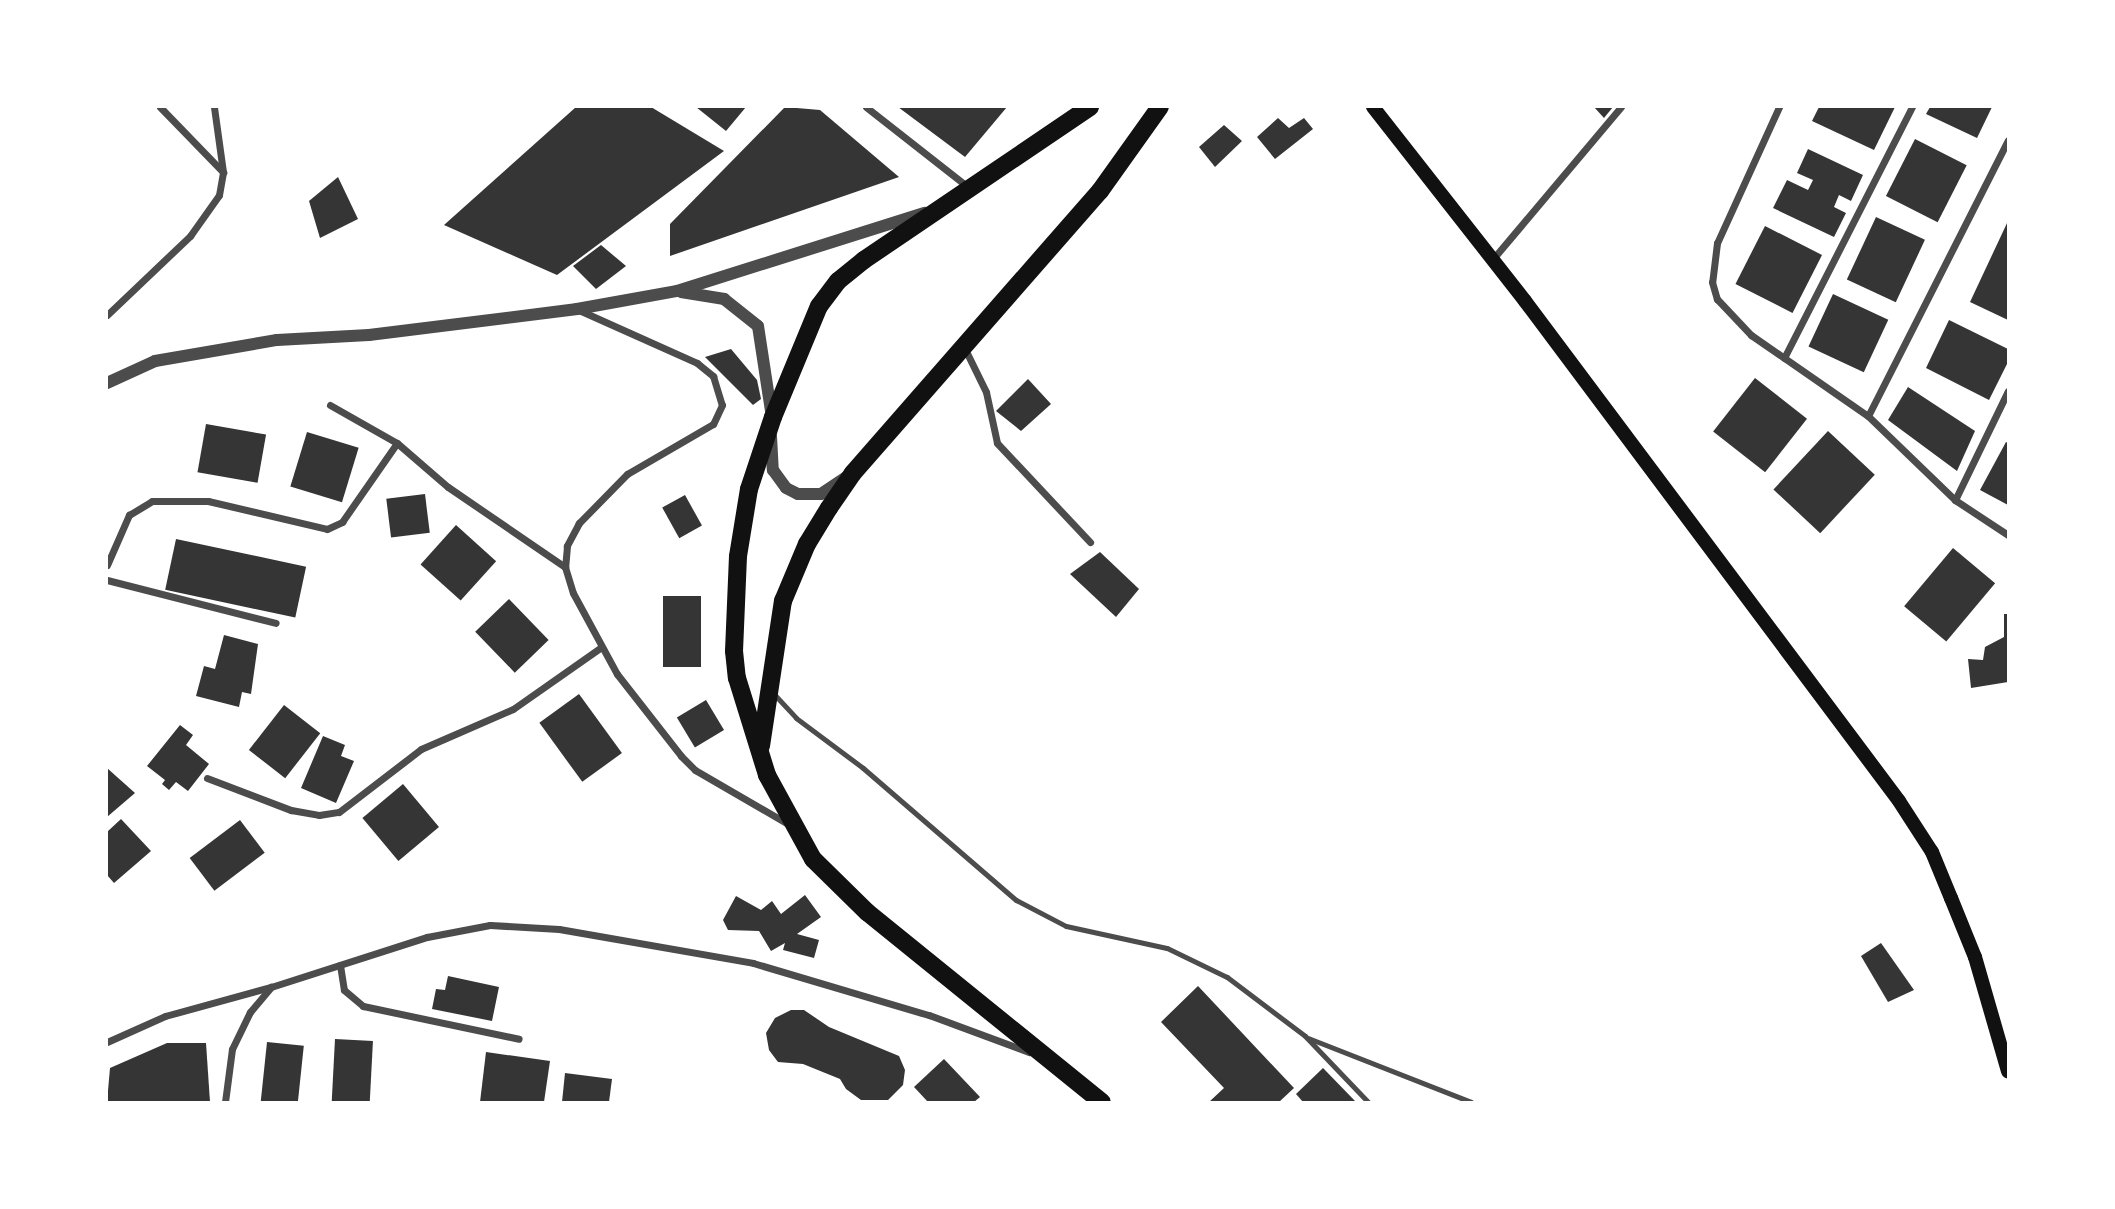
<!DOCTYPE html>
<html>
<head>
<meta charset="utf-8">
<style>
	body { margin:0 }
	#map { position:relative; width:2115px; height:1209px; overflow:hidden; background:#fff; font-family:Overpass,sans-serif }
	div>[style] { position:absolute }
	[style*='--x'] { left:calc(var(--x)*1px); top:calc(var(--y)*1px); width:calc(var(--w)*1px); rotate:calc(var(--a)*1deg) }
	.building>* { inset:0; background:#353535; transform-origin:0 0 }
	.service>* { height:5px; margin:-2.5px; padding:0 2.5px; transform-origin:2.5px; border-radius:2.5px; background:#4c4c4c }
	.minor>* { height:7px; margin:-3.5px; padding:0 3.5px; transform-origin:3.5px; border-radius:3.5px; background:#4c4c4c }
	.tertiary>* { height:12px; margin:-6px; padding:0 6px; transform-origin:6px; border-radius:6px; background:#4c4c4c }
	.secondary>* { height:14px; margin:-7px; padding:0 7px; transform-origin:7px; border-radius:7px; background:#111 }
	.trunk>* { height:18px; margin:-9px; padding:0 9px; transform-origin:9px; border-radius:9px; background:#111 }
	span { translate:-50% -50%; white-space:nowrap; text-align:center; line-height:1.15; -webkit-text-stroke:5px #fff; paint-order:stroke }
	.frame { position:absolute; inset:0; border:108px solid #fff; pointer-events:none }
</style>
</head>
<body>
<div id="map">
	<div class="building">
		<i style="clip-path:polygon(576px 107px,651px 107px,724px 151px,557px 275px,444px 225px)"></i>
		<i style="clip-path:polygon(696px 107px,746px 107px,726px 131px)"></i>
		<i style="clip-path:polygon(785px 107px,820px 110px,899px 177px,670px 256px,670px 224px)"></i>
		<i style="clip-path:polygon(898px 107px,1007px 107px,965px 157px)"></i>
		<i style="clip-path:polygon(1594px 107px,1613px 107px,1604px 118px)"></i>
		<i style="clip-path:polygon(1819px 107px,1895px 107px,1874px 150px,1812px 121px)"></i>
		<i style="clip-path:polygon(1930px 107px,1992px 107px,1977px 138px,1926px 114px)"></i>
		<i style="clip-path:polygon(1278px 118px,1289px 128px,1304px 118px,1313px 129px,1275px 159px,1257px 137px)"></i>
		<i style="clip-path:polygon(1224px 125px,1242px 141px,1215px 167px,1199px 147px)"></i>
		<i style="left:1915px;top:139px;width:58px;height:64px;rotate:27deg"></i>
		<i style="clip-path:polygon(1808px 149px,1863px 175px,1851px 201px,1839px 195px,1834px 207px,1846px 213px,1834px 237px,1773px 208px,1787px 180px,1808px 190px,1813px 180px,1797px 173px)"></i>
		<i style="clip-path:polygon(338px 177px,358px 219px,320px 238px,309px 201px)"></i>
		<i style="left:1876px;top:217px;width:54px;height:69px;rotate:25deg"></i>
		<i style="clip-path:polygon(2008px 221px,2008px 320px,1970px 302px)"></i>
		<i style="left:1765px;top:226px;width:64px;height:65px;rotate:27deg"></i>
		<i style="clip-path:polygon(601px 245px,626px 266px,596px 289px,573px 266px)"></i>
		<i style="left:1833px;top:294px;width:61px;height:58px;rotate:25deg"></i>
		<i style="clip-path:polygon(1949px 320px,2008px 349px,2008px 362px,1989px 400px,1926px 368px)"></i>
		<i style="clip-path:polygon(731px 349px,757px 380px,761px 399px,753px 405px,705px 357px)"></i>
		<i style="left:1755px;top:378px;width:66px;height:68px;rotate:38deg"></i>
		<i style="clip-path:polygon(1028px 379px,1051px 404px,1021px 431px,996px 411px)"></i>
		<i style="clip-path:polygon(1908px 387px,1975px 431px,1957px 471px,1888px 420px)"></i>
		<i style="left:206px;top:424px;width:61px;height:49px;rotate:10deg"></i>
		<i style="left:1828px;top:431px;width:64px;height:80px;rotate:43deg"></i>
		<i style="left:307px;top:432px;width:54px;height:57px;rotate:17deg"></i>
		<i style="clip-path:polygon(2006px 442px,2008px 443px,2008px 505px,1980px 490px)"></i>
		<i style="left:425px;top:494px;width:39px;height:39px;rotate:83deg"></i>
		<i style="left:685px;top:495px;width:35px;height:26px;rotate:61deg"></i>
		<i style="left:456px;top:525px;width:54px;height:53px;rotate:42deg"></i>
		<i style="left:176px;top:539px;width:133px;height:52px;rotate:12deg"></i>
		<i style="left:1953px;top:548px;width:55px;height:76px;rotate:40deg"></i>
		<i style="clip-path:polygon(1100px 552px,1139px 589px,1116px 617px,1070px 574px)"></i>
		<i style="left:663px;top:596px;width:38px;height:71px"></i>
		<i style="left:509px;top:599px;width:57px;height:47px;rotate:46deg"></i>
		<i style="clip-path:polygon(2004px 614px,2008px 614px,2008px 682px,1971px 688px,1968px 659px,1983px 660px,1985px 647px,2004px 637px)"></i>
		<i style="clip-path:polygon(224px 635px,258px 644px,251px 694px,242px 692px,239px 707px,196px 696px,204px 666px,215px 669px)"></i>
		<i style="left:579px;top:694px;width:73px;height:49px;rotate:54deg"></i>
		<i style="left:706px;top:700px;width:35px;height:34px;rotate:59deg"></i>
		<i style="left:284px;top:705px;width:46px;height:57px;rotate:38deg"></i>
		<i style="clip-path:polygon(180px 725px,193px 735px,186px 745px,209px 764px,188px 791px,176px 782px,169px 790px,162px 784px,165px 780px,147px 766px)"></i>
		<i style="clip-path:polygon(323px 736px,345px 745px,341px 756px,354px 761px,336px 803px,301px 788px)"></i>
		<i style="clip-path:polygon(107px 768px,135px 793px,107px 817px)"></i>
		<i style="left:403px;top:784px;width:56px;height:53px;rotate:50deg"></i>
		<i style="clip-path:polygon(121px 819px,151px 851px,114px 883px,107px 875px,107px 832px)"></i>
		<i style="left:240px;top:820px;width:41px;height:63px;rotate:53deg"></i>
		<i style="clip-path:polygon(805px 895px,821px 917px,797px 934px,819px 940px,814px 958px,783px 950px,785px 943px,771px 951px,759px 931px,728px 930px,723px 920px,736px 896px,761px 910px,772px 901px,781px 914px)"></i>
		<i style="clip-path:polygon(1881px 943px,1914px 990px,1888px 1002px,1861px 956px)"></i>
		<i style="clip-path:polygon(448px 976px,499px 987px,492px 1021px,432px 1009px,436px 989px,445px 990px)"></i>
		<i style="clip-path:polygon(1198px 986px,1294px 1088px,1279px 1102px,1209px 1102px,1224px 1088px,1161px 1022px)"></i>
		<i style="clip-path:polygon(791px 1010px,804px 1010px,829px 1027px,899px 1056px,905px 1070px,903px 1085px,888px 1100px,861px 1100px,846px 1089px,840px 1079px,803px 1064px,778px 1062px,769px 1050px,766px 1033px,775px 1018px)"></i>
		<i style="left:335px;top:1039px;width:38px;height:62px;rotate:3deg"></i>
		<i style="left:267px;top:1042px;width:37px;height:61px;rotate:6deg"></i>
		<i style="clip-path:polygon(167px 1043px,206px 1043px,210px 1102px,107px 1102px,110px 1068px)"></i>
		<i style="clip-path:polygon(486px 1052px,550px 1061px,544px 1102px,480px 1102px)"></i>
		<i style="clip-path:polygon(944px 1059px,980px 1097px,974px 1102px,928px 1102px,914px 1087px)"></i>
		<i style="clip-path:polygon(1323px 1068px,1356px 1102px,1303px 1102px,1296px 1094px)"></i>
		<i style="clip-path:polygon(565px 1073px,612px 1079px,609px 1102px,562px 1102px)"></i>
	</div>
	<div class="service">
		<i style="--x:773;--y:693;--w:34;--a:47"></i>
		<i style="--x:796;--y:718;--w:84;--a:36.7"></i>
		<i style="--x:863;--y:768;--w:202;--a:40.8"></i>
		<i style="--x:1016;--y:900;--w:56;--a:27.5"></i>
		<i style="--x:1066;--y:926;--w:103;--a:12.3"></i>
		<i style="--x:1167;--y:948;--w:67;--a:25.8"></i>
		<i style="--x:1227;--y:977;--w:98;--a:37.1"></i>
		<i style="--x:1305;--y:1036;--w:91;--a:46.3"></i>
		<i style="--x:1308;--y:1038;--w:175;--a:21.4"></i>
	</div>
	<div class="minor">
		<i style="--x:160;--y:107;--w:91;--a:45.9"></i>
		<i style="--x:866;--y:107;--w:130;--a:38.1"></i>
		<i style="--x:1779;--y:107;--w:149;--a:114.5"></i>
		<i style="--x:1717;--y:243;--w:39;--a:97"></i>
		<i style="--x:1712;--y:282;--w:18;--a:74"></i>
		<i style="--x:1717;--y:299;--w:50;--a:46.6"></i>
		<i style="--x:1751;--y:335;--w:142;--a:34.7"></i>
		<i style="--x:1868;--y:416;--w:121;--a:44"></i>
		<i style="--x:1955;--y:500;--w:64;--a:33.4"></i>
		<i style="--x:1492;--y:260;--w:200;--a:-49.9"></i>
		<i style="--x:581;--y:311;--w:127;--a:24.1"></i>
		<i style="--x:697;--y:363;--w:21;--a:39"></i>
		<i style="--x:713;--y:376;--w:30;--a:73"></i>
		<i style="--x:722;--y:405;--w:21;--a:115"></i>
		<i style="--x:713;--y:424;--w:99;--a:149.8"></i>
		<i style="--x:627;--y:474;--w:69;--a:134.4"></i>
		<i style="--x:579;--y:523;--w:26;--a:118"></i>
		<i style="--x:567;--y:546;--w:21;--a:95"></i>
		<i style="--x:565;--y:567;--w:27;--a:73"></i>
		<i style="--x:573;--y:593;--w:92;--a:61.5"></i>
		<i style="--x:617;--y:674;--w:104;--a:52"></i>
		<i style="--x:681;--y:756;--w:20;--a:45"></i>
		<i style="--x:695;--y:770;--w:110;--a:30.1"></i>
		<i style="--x:107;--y:315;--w:115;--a:-43.6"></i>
		<i style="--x:190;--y:236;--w:50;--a:-54.7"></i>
		<i style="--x:219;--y:195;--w:23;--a:-80"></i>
		<i style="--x:223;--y:172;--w:66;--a:-97.9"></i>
		<i style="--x:964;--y:347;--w:50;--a:63.9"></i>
		<i style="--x:986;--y:392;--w:52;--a:77.8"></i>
		<i style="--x:997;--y:443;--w:136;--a:46.8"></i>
		<i style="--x:1784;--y:358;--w:282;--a:-63"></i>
		<i style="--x:330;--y:405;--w:77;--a:29.6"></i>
		<i style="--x:397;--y:443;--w:67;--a:40.8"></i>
		<i style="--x:448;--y:487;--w:142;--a:34.4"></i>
		<i style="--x:1868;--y:416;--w:309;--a:-63.1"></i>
		<i style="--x:1955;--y:500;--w:121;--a:-64.1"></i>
		<i style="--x:107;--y:565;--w:55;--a:-66.3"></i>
		<i style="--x:129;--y:515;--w:27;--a:-31"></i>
		<i style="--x:152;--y:501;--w:56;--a:0"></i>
		<i style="--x:208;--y:501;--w:122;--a:13.2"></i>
		<i style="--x:327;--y:529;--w:17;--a:-25"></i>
		<i style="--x:342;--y:522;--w:96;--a:-55.2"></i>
		<i style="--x:107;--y:580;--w:174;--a:14.3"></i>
		<i style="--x:207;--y:778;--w:90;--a:20.9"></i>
		<i style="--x:291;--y:810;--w:28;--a:10"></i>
		<i style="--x:319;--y:815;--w:20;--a:-9"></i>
		<i style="--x:339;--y:812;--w:103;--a:-37.5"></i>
		<i style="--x:421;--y:749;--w:100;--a:-23.5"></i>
		<i style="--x:513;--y:709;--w:106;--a:-35"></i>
		<i style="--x:340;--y:965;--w:25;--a:81"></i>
		<i style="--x:344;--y:990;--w:25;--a:40"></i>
		<i style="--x:363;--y:1006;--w:159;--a:11.9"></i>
		<i style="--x:107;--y:1042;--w:64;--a:-24.1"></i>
		<i style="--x:165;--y:1016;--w:109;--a:-15.4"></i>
		<i style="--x:225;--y:1102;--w:53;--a:-82.5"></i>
		<i style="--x:232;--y:1049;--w:41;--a:-64.1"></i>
		<i style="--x:250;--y:1012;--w:33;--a:-50"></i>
		<i style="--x:271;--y:987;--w:164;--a:-17.8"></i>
		<i style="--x:427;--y:937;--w:64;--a:-10.8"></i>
		<i style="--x:490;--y:925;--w:69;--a:3.3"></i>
		<i style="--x:559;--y:929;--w:197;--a:9.9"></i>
		<i style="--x:753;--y:963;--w:184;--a:16.5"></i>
		<i style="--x:929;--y:1015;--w:107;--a:20.3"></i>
	</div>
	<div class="tertiary">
		<i style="--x:681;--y:292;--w:44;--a:9.2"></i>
		<i style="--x:724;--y:299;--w:43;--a:38.5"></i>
		<i style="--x:758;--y:326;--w:93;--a:81.3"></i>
		<i style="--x:107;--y:383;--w:53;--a:-24.6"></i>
		<i style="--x:155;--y:361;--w:124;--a:-9.8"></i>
		<i style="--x:277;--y:340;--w:92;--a:-3.1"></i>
		<i style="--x:369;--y:335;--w:210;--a:-7.1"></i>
		<i style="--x:577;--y:309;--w:102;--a:-10.2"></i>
		<i style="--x:677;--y:291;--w:260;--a:-17.5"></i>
		<i style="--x:771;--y:436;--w:34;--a:87"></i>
		<i style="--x:773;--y:470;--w:22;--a:54"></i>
		<i style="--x:786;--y:488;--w:13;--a:27"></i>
		<i style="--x:798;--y:494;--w:23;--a:0"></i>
		<i style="--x:821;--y:494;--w:32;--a:-34"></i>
	</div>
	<div class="secondary">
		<i style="--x:1373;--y:107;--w:246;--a:51.9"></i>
		<i style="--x:1525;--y:301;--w:624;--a:53.2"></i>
		<i style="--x:1899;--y:801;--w:61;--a:57.1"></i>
		<i style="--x:1932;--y:852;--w:50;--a:67.6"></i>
		<i style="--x:1951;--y:898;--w:64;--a:67.9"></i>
		<i style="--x:1975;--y:957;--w:119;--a:73.9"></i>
	</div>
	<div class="trunk">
		<i style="--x:1090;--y:107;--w:273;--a:145.9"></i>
		<i style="--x:864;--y:260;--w:33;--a:141"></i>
		<i style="--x:838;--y:281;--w:31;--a:127"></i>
		<i style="--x:819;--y:306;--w:120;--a:112.5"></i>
		<i style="--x:773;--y:417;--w:76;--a:108.4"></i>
		<i style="--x:749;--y:489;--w:68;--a:99.3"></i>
		<i style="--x:738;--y:556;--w:95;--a:92.4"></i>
		<i style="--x:734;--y:651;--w:27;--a:84"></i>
		<i style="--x:737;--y:678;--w:102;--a:72.8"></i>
		<i style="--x:767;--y:775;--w:96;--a:61.3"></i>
		<i style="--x:813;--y:859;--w:76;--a:44.5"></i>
		<i style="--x:867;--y:912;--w:302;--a:39"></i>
		<i style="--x:761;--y:746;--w:147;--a:-81.4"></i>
		<i style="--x:783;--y:601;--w:62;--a:-67.2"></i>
		<i style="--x:807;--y:544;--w:42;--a:-58.6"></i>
		<i style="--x:829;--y:508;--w:42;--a:-55.6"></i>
		<i style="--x:853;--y:473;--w:375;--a:-48.8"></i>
		<i style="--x:1100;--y:191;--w:103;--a:-54.5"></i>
	</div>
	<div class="frame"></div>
</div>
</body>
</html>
